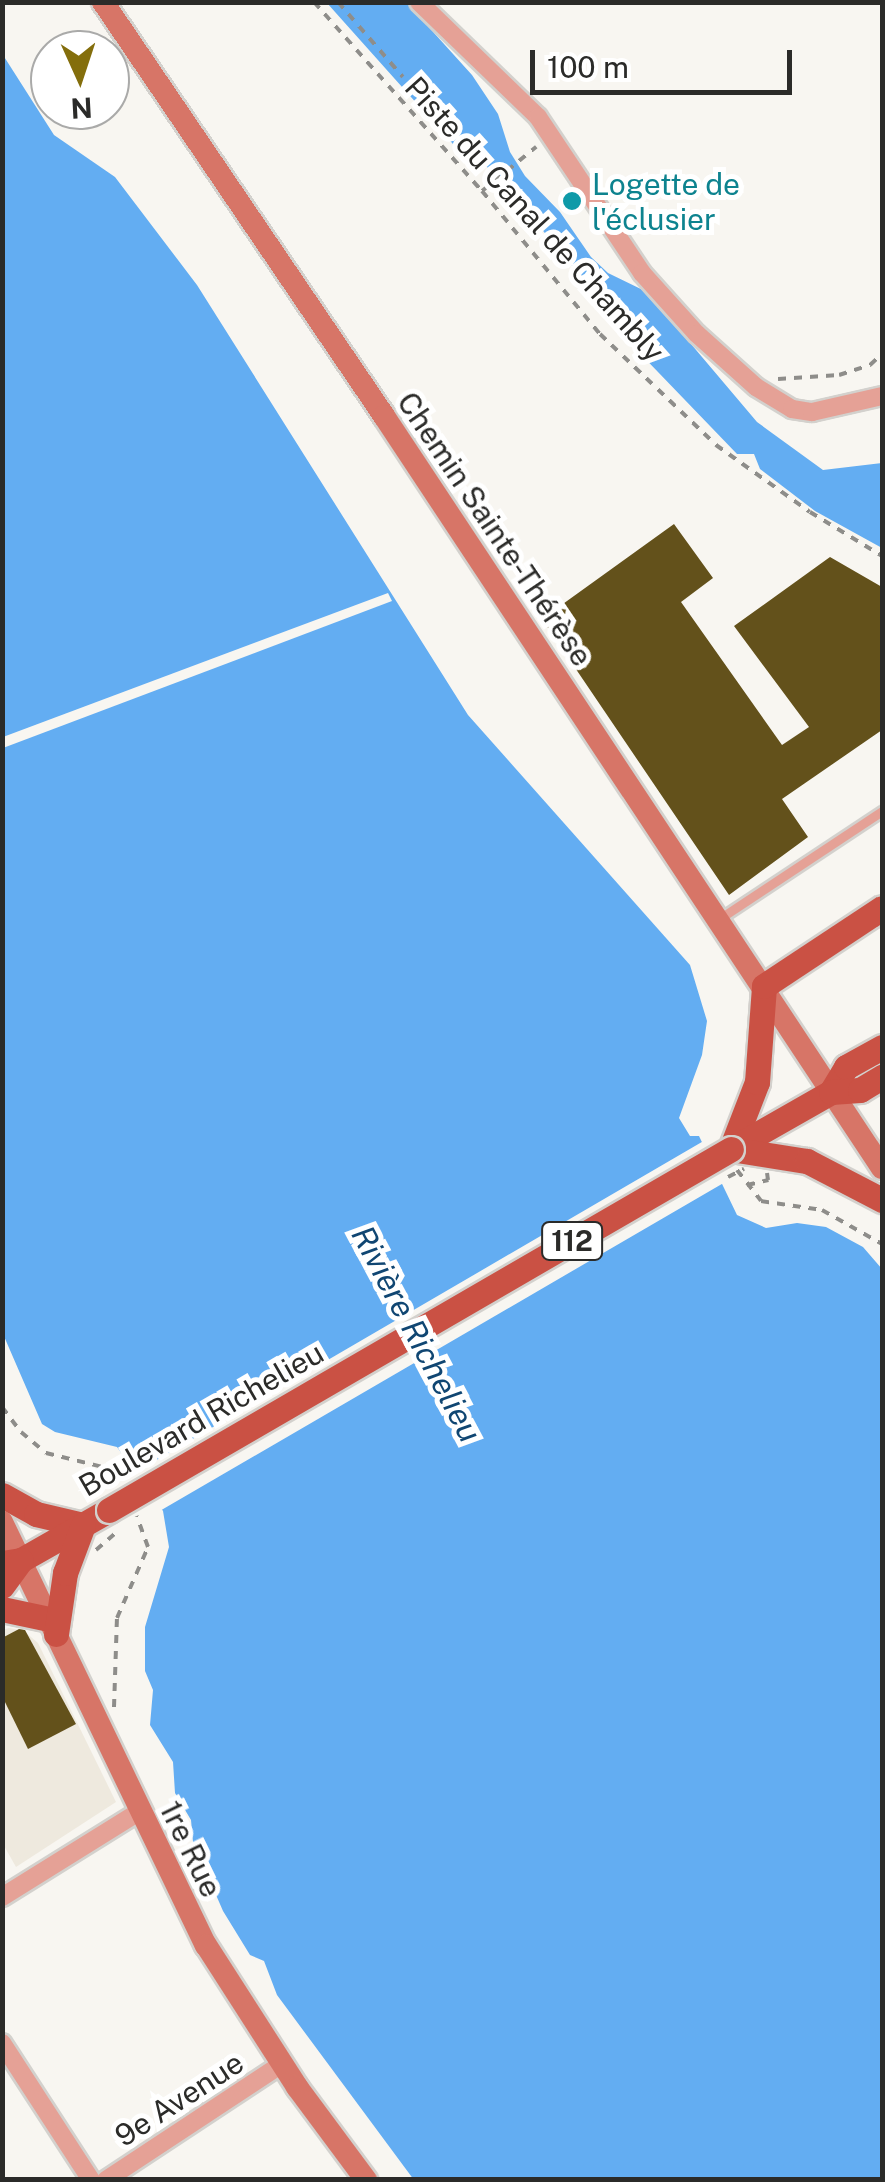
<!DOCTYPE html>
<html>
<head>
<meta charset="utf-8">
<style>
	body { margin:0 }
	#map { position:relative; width:885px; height:2182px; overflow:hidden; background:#f8f6f1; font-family:"Public Sans",sans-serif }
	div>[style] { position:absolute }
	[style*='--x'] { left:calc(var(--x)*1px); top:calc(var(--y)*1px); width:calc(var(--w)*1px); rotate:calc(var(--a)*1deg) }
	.built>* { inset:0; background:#eee9de }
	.water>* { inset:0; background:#63adf2 }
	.pier>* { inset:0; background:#f8f6f1 }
	.building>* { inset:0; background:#63511b }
	.path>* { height:4px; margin-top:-2px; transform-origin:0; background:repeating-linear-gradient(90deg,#8e8d8a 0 8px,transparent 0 16px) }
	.roads { filter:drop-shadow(2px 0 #d3d1cd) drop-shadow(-2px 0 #d3d1cd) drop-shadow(0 2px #d3d1cd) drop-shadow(0 -2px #d3d1cd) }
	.lane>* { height:9px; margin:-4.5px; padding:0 4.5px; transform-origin:4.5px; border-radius:4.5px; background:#e5a196 }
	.street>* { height:18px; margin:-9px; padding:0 9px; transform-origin:9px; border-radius:9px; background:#e5a196 }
	.secondary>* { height:22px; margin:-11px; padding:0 11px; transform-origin:11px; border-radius:11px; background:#d77567 }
	.primary>* { height:25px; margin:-12.5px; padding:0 12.5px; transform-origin:12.5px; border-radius:12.5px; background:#ca5144 }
	.path-bridge>* { height:4px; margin-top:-2px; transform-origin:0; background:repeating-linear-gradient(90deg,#8e8d8a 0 8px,transparent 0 16px) }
	.bridges { filter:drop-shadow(2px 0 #d3d1cd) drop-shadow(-2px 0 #d3d1cd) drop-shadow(0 2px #d3d1cd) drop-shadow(0 -2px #d3d1cd) }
	.primary-bridge>* { height:25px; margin:-12.5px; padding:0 12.5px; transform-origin:12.5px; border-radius:12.5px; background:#ca5144 }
	.dots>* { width:28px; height:28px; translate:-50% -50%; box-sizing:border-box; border:5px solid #fff; border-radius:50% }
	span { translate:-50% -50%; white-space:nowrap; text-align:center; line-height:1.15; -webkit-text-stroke:10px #fff; paint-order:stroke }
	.shield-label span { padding:2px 8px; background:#fff; border:2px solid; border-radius:8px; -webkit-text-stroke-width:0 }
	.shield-label { font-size:28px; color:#2b2b29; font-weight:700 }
	.culture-label { font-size:30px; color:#0d838f }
	.left { translate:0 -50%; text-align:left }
	.street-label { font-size:30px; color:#2b2b29 }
	.water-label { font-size:32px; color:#104672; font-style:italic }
	.frame { position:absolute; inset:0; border:5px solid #2b2b29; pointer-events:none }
	.north { position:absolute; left:30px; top:30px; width:100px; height:100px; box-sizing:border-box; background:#fff; border:2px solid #aaaaa9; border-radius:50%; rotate:177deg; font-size:28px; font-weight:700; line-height:40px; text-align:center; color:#2b2b29 }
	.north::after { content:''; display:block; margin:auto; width:35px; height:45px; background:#846e0c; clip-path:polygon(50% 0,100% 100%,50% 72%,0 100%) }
	.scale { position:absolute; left:530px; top:50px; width:262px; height:45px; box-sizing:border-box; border:5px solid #2b2b29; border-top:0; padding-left:12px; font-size:30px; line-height:35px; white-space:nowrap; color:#2b2b29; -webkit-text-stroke:8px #fff; paint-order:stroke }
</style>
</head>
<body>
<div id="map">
	<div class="built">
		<i style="clip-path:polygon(9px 1628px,24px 1631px,38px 1643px,116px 1802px,16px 1867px,3px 1844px,2px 1630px)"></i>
	</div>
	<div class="water">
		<i style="clip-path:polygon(327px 3px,407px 3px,472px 75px,498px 114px,510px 152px,525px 176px,560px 212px,591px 257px,608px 273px,647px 292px,757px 422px,823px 470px,882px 463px,882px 548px,815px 511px,760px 469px,754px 454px,737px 454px,605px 317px,593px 285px,576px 271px,494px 171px,461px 153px)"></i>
		<i style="clip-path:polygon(3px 55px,54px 135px,115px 177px,197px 285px,468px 715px,690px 965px,707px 1021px,702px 1055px,679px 1118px,690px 1136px,699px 1136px,737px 1215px,766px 1228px,797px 1223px,826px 1227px,863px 1247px,882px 1269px,882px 2179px,414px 2180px,277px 1995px,264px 1961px,250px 1955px,223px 1911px,193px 1842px,191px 1820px,175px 1793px,173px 1762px,150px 1725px,153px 1690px,145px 1671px,145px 1627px,169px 1547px,163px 1511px,117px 1447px,55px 1432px,42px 1424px,3px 1334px)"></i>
	</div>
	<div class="pier">
		<i style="clip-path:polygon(388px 593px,392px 601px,3px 748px,3px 737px)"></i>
		<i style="clip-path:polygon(707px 1139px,732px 1189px,727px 1181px,158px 1512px,134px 1473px)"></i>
	</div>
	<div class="building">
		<i style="clip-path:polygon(674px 524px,713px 578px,681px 602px,782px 745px,809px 727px,734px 626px,830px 557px,882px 587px,882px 730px,782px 799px,808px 837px,729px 895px,542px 619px)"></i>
		<i style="clip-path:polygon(19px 1629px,25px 1630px,76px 1724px,28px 1749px,2px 1696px,2px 1638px)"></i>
	</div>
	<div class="path">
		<i style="--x:314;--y:2;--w:253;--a:48.4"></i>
		<i style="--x:482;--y:191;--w:185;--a:50.5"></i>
		<i style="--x:600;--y:334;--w:161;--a:43.7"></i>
		<i style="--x:716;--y:445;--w:115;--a:35.5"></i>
		<i style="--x:810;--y:512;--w:84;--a:31.4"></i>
		<i style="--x:338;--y:2;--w:99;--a:49.1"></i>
		<i style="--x:482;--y:191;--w:70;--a:-39.2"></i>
		<i style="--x:778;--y:379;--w:61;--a:-3.8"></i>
		<i style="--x:839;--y:375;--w:33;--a:-18"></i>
		<i style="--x:870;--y:365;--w:16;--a:-43"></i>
		<i style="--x:737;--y:1170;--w:39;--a:52"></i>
		<i style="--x:761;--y:1201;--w:62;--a:8.4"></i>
		<i style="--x:822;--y:1210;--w:69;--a:29.5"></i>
		<i style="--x:747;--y:1185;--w:22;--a:-13"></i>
		<i style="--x:768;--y:1180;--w:7;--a:-98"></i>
		<i style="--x:2;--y:1407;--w:31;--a:53"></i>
		<i style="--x:21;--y:1432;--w:33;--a:40"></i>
		<i style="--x:46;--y:1453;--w:59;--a:13.8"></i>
		<i style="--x:103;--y:1467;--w:20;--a:49"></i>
		<i style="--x:96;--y:1550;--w:29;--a:-41"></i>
		<i style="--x:114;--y:1707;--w:89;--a:-88.1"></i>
		<i style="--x:117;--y:1618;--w:77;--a:-66.4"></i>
		<i style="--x:148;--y:1547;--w:33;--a:-110"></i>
	</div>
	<div class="roads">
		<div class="lane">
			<i style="--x:719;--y:919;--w:196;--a:-33.5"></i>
		</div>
		<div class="street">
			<i style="--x:419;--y:2;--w:165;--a:44"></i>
			<i style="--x:538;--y:117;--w:187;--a:56.3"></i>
			<i style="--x:642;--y:273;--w:82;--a:48"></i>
			<i style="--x:697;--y:334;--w:79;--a:41.9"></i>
			<i style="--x:756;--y:387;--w:42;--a:31.4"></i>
			<i style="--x:792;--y:409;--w:20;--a:9"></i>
			<i style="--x:812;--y:412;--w:72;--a:-12.9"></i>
			<i style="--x:2;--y:1897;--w:163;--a:-31.9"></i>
			<i style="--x:2;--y:2043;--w:163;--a:57"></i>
			<i style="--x:106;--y:2180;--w:211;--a:-33.4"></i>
		</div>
		<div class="secondary">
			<i style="--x:103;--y:2;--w:500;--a:55.83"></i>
			<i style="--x:384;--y:416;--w:902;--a:56.49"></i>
			<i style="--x:2;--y:1522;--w:470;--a:64.3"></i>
			<i style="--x:206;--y:1945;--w:169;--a:57.3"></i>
			<i style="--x:297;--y:2087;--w:116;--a:53.4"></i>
		</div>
		<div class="primary">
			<i style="--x:831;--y:1092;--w:29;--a:-59"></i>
			<i style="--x:846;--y:1067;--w:41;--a:-29.1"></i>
			<i style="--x:731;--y:1149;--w:72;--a:-68.8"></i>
			<i style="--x:757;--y:1082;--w:96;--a:-85.8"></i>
			<i style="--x:764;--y:986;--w:141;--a:-33.5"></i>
			<i style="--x:731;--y:1149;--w:115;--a:-29.7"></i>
			<i style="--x:831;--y:1092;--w:29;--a:-4"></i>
			<i style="--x:860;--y:1090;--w:26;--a:-31"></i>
			<i style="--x:731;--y:1149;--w:77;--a:9"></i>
			<i style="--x:807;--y:1161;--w:85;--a:27.5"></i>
			<i style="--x:2;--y:1495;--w:39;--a:29"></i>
			<i style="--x:36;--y:1514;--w:48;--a:13.2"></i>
			<i style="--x:2;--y:1563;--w:19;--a:-9"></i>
			<i style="--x:21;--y:1560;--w:101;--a:-29.6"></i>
			<i style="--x:2;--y:1586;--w:32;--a:-54"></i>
			<i style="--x:2;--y:1609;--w:48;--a:12"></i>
			<i style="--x:56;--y:1634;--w:62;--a:-81.6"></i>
			<i style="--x:65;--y:1573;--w:51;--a:-69.4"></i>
		</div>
	</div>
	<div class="path-bridge">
		<i style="--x:728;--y:1177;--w:18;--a:-27"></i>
	</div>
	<div class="bridges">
		<div class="primary-bridge">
			<i style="--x:109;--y:1510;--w:719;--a:-30.13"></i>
		</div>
	</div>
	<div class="dots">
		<i style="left:572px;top:201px;background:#0f9aa8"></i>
	</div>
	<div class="shield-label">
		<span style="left:572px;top:1241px">112</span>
	</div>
	<div class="culture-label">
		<span class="left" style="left:592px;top:201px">Logette de<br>l'éclusier</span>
	</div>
	<div class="street-label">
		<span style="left:535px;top:219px;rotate:48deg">Piste du Canal de Chambly</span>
		<span style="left:495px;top:529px;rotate:56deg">Chemin Sainte-Thérèse</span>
		<span style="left:201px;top:1419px;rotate:-30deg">Boulevard Richelieu</span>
		<span style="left:191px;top:1849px;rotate:64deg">1re Rue</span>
		<span style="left:179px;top:2099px;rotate:-33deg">9e Avenue</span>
	</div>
	<div class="water-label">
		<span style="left:416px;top:1334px;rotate:62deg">Rivière Richelieu</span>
	</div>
	<div class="frame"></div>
	<div class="north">N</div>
	<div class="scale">100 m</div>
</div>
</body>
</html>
